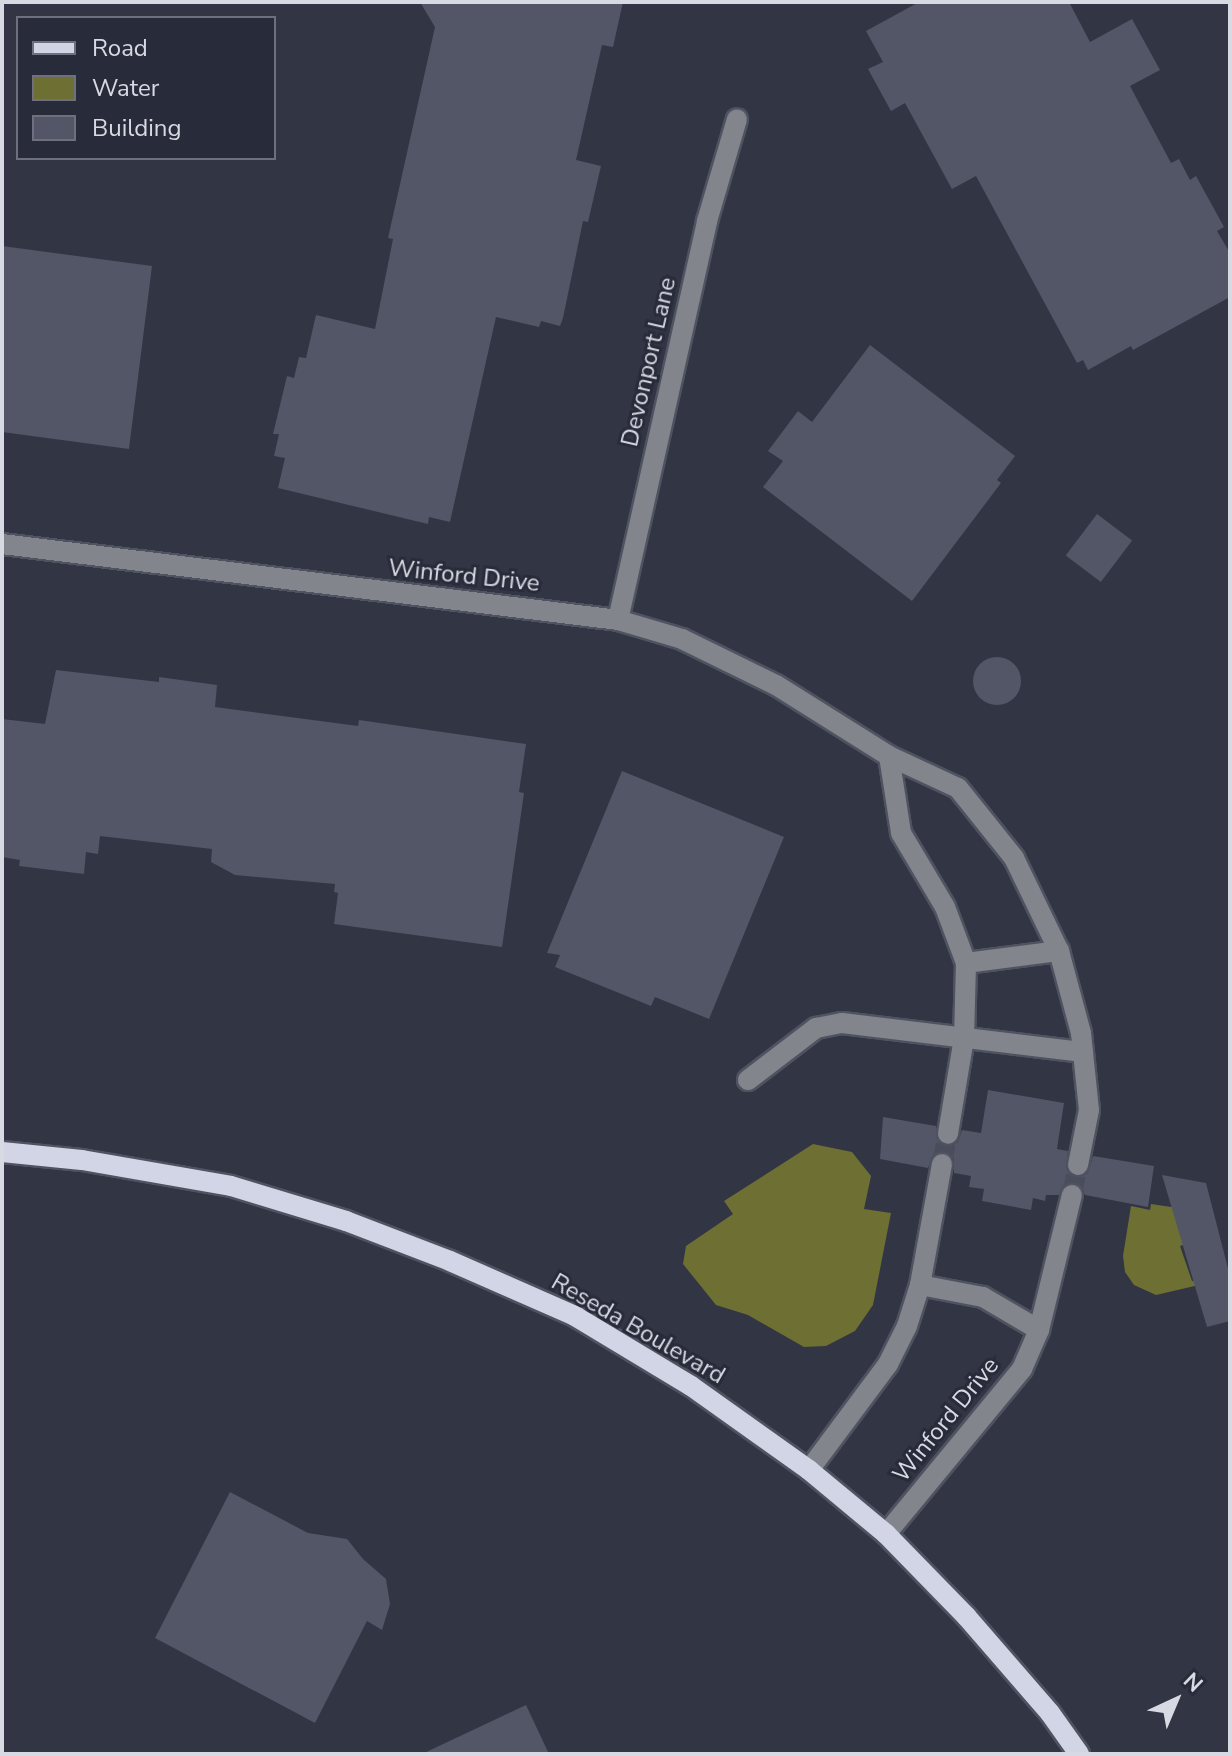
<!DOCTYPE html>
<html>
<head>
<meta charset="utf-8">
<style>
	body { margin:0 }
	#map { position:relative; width:1232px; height:1756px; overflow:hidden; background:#313544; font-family:"Nunito Sans",sans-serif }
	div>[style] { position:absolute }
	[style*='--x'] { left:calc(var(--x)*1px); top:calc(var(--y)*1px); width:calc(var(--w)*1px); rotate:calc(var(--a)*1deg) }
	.water>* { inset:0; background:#6e6f33 }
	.building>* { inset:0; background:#525666; transform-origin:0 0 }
	.round { border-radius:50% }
	.minor-tunnel>* { height:20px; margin-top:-10px; transform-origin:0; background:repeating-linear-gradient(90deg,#4a4e5c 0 20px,transparent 0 30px) }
	.roads { filter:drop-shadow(2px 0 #4f5361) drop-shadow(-2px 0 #4f5361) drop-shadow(0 2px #4f5361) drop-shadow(0 -2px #4f5361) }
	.minor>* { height:20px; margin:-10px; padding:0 10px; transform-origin:10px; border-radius:10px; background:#83858d }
	.major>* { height:20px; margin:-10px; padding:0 10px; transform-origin:10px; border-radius:10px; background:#d1d5e5 }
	span { translate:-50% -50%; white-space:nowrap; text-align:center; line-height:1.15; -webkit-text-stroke:6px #282b39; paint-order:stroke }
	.street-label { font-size:24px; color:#d7d9e3 }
	.frame { position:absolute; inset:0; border:4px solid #d7d9e3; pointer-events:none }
	.legend { position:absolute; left:16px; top:16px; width:260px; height:144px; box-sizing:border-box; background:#282b39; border:2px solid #6e717d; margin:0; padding:10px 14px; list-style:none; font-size:24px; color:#d7d9e3 }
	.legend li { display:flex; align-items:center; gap:16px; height:40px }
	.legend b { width:40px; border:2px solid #6e717d }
	.north { position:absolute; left:1136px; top:1660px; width:80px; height:80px; -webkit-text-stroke:6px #282b39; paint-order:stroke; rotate:44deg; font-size:22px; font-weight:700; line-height:32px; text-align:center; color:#d7d9e3 }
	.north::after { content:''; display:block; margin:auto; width:28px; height:36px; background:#d7d9e3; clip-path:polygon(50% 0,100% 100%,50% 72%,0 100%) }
</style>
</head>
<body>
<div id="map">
	<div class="water">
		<i style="clip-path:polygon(813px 1144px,852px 1152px,871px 1176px,864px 1209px,891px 1213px,873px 1305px,855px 1331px,826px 1346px,804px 1347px,748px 1315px,716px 1305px,683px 1264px,686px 1246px,733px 1214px,724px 1201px)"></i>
		<i style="clip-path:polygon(1151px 1204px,1185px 1209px,1194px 1241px,1180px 1246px,1192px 1281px,1198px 1281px,1199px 1285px,1156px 1295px,1134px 1285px,1125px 1272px,1123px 1256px,1131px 1206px,1150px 1210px)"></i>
	</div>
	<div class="building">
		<i style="clip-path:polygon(420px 2px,623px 2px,613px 47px,602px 45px,576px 160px,601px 166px,588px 222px,583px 221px,563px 318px,560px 326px,541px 321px,539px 327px,496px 317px,450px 522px,429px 517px,428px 524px,278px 488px,285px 458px,274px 456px,279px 434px,273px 434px,287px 376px,294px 378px,299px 357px,306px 358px,316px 315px,375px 329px,393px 239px,388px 238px,435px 27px)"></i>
		<i style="clip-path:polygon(919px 2px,1069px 2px,1090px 42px,1132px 19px,1160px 70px,1130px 86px,1171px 163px,1179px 159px,1190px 180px,1196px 176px,1224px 227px,1217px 231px,1230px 253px,1230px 297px,1133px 350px,1131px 346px,1088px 370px,1083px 360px,1077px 363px,976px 176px,952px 189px,905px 103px,891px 111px,868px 69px,883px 62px,866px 31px)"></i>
		<i style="clip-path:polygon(2px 246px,152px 266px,129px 449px,2px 432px)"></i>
		<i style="clip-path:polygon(870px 345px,1015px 456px,997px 480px,1001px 483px,912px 601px,763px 487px,783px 461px,768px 451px,798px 411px,812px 422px)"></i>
		<i style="left:1097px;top:514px;width:44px;height:52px;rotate:37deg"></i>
		<i class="round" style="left:973px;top:657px;width:48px;height:48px"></i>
		<i style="clip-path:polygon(56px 670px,159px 682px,159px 677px,217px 685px,215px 707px,358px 726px,359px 720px,526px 744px,519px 792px,524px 793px,502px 947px,334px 924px,338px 893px,334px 892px,335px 884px,235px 875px,211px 862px,212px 849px,100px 836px,98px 854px,86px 852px,84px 874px,19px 866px,20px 860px,2px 857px,2px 719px,45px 724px)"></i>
		<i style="clip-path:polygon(622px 771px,784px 837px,709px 1019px,655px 997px,651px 1006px,555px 967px,560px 955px,547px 953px)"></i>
		<i style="clip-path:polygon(988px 1090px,1064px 1103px,1057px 1149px,1068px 1151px,1066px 1168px,1075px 1178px,1088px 1173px,1093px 1156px,1154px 1166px,1148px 1207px,1085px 1195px,1081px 1186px,1074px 1182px,1063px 1186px,1059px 1195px,1046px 1195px,1045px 1201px,1033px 1198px,1031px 1210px,982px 1201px,984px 1189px,969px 1187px,971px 1176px,954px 1173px,954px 1159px,945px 1151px,933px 1155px,928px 1168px,880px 1159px,883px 1117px,936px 1126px,939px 1143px,952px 1146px,958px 1142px,962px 1130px,981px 1133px)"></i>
		<i style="clip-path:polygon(1162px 1175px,1206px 1183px,1230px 1276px,1230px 1321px,1207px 1327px)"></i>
		<i style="clip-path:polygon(230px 1492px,308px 1533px,347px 1539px,363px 1559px,386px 1579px,390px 1604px,382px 1630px,367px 1621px,315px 1723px,155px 1638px)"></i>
		<i style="clip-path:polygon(526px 1705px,549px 1754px,422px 1754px)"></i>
	</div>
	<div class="minor-tunnel">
		<i style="--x:942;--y:1164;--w:31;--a:-79"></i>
		<i style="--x:1072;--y:1195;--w:31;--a:-79"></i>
	</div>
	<div class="roads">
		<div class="minor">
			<i style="--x:2;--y:544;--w:621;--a:7.03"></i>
			<i style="--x:618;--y:620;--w:67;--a:16.5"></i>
			<i style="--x:682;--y:639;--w:105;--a:26.1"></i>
			<i style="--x:776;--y:685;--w:133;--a:32.1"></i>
			<i style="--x:889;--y:756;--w:76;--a:24.9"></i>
			<i style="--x:958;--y:788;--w:90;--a:51.3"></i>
			<i style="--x:1014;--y:858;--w:103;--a:64.2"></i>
			<i style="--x:1059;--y:951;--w:85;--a:75"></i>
			<i style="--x:1081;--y:1033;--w:77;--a:84.1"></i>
			<i style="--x:1089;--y:1110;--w:56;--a:101.3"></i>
			<i style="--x:618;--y:620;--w:409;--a:-77.4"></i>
			<i style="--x:707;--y:221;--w:106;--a:-73.6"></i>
			<i style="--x:889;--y:756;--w:78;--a:81.1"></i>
			<i style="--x:901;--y:833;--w:86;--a:59.3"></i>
			<i style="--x:945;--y:907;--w:60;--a:69.4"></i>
			<i style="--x:966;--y:963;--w:75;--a:91.5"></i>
			<i style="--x:964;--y:1038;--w:97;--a:99.5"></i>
			<i style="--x:966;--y:963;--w:94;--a:-7.4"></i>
			<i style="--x:748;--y:1080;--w:86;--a:-37.4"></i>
			<i style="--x:816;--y:1028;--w:26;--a:-11"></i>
			<i style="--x:842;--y:1023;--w:243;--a:6.9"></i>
			<i style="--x:920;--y:1285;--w:64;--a:10.8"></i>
			<i style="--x:983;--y:1297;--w:65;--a:30.5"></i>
			<i style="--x:809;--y:1470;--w:132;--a:-53.3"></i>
			<i style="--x:888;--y:1364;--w:42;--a:-63.4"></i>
			<i style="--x:907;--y:1326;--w:43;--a:-72.4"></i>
			<i style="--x:920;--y:1285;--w:123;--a:-79.7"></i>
			<i style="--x:886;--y:1534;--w:214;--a:-50.5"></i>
			<i style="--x:1022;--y:1369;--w:43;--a:-66.4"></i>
			<i style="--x:1039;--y:1330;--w:139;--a:-76.3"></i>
		</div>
		<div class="major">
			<i style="--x:2;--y:1152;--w:80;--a:5.7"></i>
			<i style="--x:82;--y:1160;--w:151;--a:9.9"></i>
			<i style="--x:231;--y:1186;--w:120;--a:16.9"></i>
			<i style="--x:346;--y:1221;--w:111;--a:21"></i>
			<i style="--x:450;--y:1261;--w:137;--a:23.7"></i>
			<i style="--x:575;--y:1316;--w:135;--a:31.1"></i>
			<i style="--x:691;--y:1386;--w:145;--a:35.4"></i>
			<i style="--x:809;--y:1470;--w:100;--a:39.7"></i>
			<i style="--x:886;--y:1534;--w:115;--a:45.7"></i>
			<i style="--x:966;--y:1616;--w:128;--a:49.1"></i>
			<i style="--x:1050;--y:1713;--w:50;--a:54.7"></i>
		</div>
	</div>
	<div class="street-label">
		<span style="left:649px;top:362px;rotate:-77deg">Devonport Lane</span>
		<span style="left:464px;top:576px;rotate:6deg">Winford Drive</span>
		<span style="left:638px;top:1329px;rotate:30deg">Reseda Boulevard</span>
		<span style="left:946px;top:1420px;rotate:-51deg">Winford Drive</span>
	</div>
	<div class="frame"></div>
	<ul class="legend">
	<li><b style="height:10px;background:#d1d5e5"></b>Road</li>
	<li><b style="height:22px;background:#6e6f33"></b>Water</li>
	<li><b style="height:22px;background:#525666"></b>Building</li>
	</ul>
	<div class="north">N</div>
</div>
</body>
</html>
